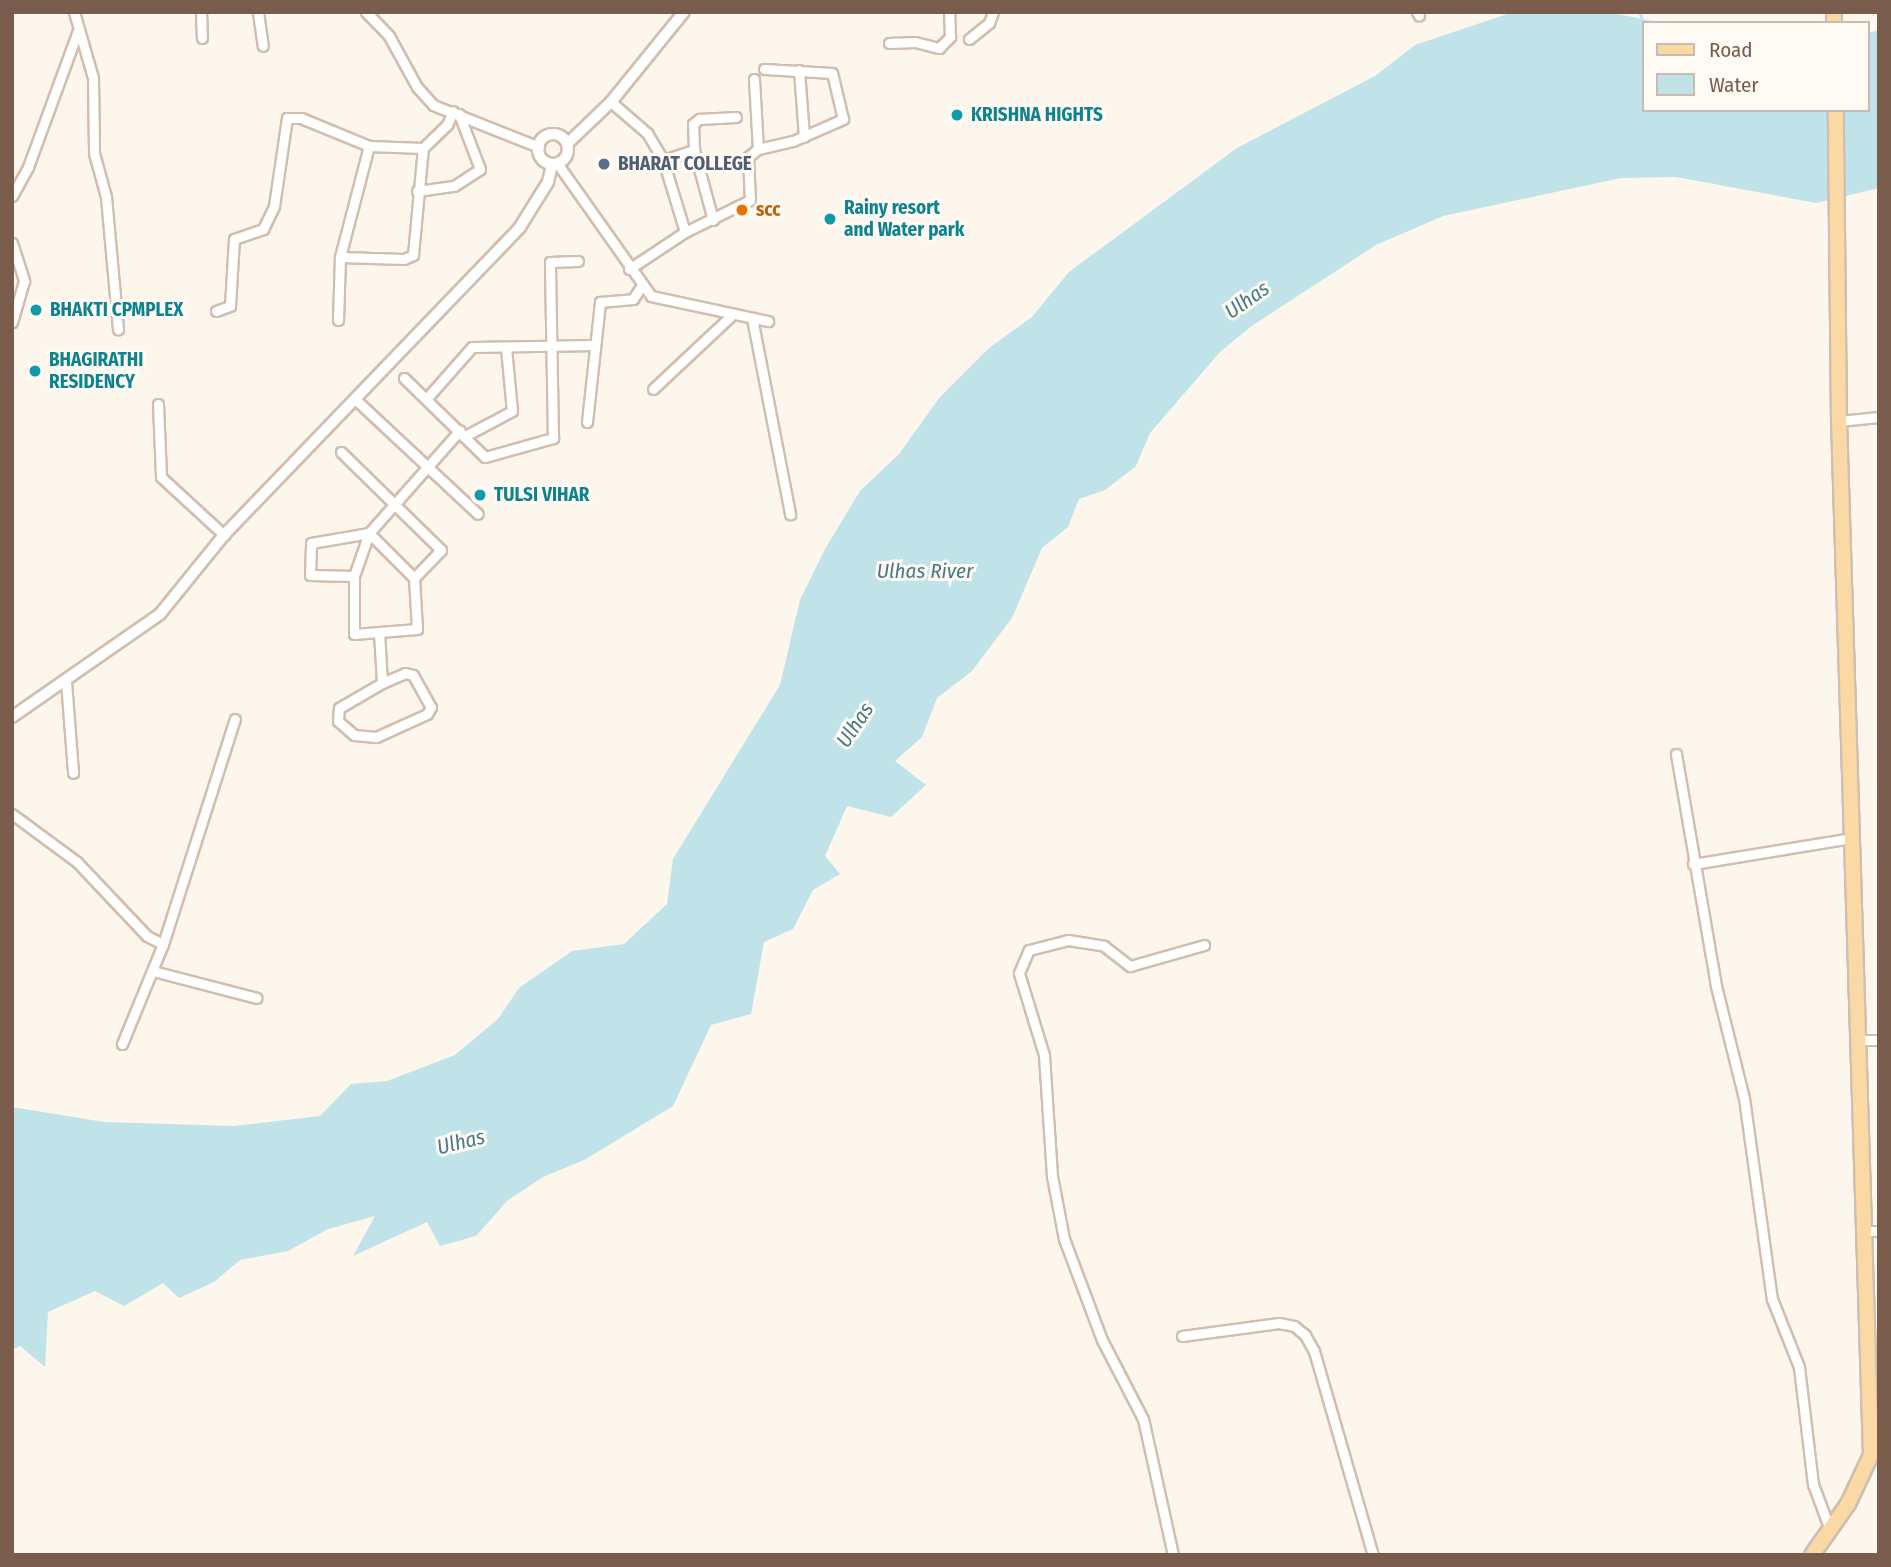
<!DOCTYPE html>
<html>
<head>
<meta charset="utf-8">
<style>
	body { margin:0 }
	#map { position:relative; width:1891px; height:1567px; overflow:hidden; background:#fdf6ec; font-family:"Fira Sans Condensed",sans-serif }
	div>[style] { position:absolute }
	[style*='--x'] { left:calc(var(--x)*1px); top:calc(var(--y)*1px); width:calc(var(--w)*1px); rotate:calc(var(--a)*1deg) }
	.water>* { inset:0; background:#bfe3e8 }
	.stream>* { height:2.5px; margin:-1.25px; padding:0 1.25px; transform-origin:1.25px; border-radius:1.25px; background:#bfe3e8 }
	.roads { filter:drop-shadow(2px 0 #d1beb0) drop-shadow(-2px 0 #d1beb0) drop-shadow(0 2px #d1beb0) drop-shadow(0 -2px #d1beb0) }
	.minor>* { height:9px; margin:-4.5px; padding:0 4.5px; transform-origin:4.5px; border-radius:4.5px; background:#fff }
	.tertiary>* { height:10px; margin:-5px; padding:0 5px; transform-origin:5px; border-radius:5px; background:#fff }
	.tertiary>.ring { margin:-5px; padding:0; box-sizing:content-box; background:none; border:10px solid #fff; border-radius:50% }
	.primary>* { height:14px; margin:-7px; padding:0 7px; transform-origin:7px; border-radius:7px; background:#fbd9a5 }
	.dots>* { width:19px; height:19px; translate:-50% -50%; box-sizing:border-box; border:4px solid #fffaf3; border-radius:50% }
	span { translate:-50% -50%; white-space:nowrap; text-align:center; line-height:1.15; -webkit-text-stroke:6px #fffaf3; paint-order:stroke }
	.culture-label { font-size:19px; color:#0d838f; font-weight:700 }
	.left { translate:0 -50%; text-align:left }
	.service-label { font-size:19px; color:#4e5e75; font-weight:700 }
	.food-label { font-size:19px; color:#c56008; font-weight:700 }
	.water-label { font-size:21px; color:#437c86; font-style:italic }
	.frame { position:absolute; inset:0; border:14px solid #7a5c4d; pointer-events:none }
	.legend { position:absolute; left:1642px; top:21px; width:228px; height:91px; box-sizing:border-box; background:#fffaf3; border:2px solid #cabbb1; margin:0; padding:9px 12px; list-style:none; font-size:21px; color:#7a5c4d }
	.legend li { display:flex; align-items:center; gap:14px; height:35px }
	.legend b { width:35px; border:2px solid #cabbb1 }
</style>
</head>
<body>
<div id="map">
	<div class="water">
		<i style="clip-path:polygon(1513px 12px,1607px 12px,1653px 21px,1644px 23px,1644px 110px,1868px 110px,1868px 33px,1879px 30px,1879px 188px,1816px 203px,1676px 177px,1621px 178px,1443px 216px,1376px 245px,1253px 325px,1220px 352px,1150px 433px,1136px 466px,1105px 490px,1079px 499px,1068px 527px,1042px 548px,1012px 618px,972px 671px,937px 698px,922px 737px,895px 761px,926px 785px,891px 817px,847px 806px,825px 856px,840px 874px,813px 890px,793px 929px,764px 942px,751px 1014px,711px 1025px,673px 1106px,586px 1159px,543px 1177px,507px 1201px,476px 1236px,440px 1246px,427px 1222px,353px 1256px,375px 1216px,328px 1229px,288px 1251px,240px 1260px,214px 1282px,179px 1298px,163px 1283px,124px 1306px,95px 1291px,48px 1312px,45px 1367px,20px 1346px,12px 1350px,12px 1107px,104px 1122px,234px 1126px,320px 1116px,351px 1084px,387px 1081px,455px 1055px,498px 1019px,519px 988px,572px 951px,624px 944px,667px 904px,673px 859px,780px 685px,800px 600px,825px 549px,860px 491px,899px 454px,940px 397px,989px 348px,1032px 317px,1069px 272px,1237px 148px,1375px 76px,1415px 45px)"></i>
	</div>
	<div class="stream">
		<i style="--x:1640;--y:12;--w:14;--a:73"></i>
	</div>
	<div class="roads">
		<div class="minor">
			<i style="--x:74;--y:12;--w:69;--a:73.9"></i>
			<i style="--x:93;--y:78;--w:75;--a:89.2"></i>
			<i style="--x:94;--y:153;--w:46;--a:74.7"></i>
			<i style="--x:106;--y:197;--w:133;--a:84.8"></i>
			<i style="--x:201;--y:12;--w:26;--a:88"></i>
			<i style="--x:258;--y:12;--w:34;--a:82"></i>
			<i style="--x:366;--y:12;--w:33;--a:46"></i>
			<i style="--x:389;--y:36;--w:58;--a:61.2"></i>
			<i style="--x:417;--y:87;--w:24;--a:48"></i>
			<i style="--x:433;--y:105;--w:114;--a:21.6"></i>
			<i style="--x:1417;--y:12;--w:4;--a:63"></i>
			<i style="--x:969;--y:39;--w:26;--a:-39"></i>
			<i style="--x:989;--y:23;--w:12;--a:-70"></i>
			<i style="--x:889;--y:43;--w:26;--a:-2"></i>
			<i style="--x:915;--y:42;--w:25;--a:14"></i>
			<i style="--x:939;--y:48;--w:16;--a:-45"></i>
			<i style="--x:950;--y:37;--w:25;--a:-92"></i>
			<i style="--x:799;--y:70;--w:67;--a:85.7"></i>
			<i style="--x:611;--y:102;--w:48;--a:40.7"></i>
			<i style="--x:647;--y:133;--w:31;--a:59"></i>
			<i style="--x:663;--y:160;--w:75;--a:73"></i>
			<i style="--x:758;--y:149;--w:36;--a:-13"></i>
			<i style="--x:793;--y:141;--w:55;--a:-23.7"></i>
			<i style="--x:843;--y:119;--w:47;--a:-103.4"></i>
			<i style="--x:832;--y:73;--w:68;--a:-176.6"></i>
			<i style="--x:663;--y:160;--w:33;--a:-18"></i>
			<i style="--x:557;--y:163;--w:163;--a:54.7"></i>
			<i style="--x:651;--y:296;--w:120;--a:12.1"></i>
			<i style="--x:417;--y:191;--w:37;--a:-8"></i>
			<i style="--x:454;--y:186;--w:31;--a:-33"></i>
			<i style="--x:480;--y:169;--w:59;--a:-110.9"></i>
			<i style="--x:12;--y:196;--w:33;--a:-61"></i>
			<i style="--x:28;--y:167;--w:143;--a:-69.9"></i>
			<i style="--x:713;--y:220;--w:73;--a:-105.2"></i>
			<i style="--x:694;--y:150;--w:26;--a:-92"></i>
			<i style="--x:693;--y:124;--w:8;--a:-40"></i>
			<i style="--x:699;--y:119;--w:37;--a:-3"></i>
			<i style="--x:12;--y:243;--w:40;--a:72"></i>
			<i style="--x:24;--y:281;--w:43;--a:106.3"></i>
			<i style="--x:340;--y:257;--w:64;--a:1.8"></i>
			<i style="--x:404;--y:259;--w:10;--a:-24"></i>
			<i style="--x:413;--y:255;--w:107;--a:-84.7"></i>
			<i style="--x:629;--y:269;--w:67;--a:-33.5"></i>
			<i style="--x:685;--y:232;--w:72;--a:-26.2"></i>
			<i style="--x:750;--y:200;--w:43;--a:-92.7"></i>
			<i style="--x:748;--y:157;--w:13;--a:-39"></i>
			<i style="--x:758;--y:149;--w:70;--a:-93.3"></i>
			<i style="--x:216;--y:311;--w:15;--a:-20"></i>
			<i style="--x:230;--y:306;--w:67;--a:-86.6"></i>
			<i style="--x:234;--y:239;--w:31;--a:-19"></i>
			<i style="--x:263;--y:229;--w:25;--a:-64"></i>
			<i style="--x:274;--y:206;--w:89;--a:-81.6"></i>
			<i style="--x:287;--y:118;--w:14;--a:0"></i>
			<i style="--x:301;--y:118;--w:74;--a:22.4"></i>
			<i style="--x:369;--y:146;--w:54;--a:2.1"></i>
			<i style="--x:423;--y:148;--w:33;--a:-44"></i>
			<i style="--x:447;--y:125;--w:15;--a:-67"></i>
			<i style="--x:752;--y:318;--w:200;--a:79"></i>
			<i style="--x:338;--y:320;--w:63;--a:-88.2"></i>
			<i style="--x:340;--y:257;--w:115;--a:-75.4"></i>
			<i style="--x:404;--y:378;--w:113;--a:44.3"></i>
			<i style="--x:485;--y:457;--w:71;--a:-15.6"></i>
			<i style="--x:553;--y:438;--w:176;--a:-91"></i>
			<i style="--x:550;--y:262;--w:28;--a:-2"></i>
			<i style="--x:653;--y:389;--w:110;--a:-43.2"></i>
			<i style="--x:427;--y:398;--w:68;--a:-48.6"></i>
			<i style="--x:472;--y:347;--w:123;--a:-0.9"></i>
			<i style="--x:355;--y:399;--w:168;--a:43.1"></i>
			<i style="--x:158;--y:404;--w:73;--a:87.6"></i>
			<i style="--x:161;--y:477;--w:86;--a:42.6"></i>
			<i style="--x:1839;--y:421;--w:40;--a:-5.7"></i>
			<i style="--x:587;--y:422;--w:121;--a:-83.8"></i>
			<i style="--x:600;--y:302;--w:33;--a:-5"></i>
			<i style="--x:633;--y:299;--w:17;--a:-57"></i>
			<i style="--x:465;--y:436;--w:53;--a:-28"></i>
			<i style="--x:512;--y:411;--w:64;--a:-95.4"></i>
			<i style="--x:341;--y:452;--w:140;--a:44.4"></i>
			<i style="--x:441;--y:550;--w:39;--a:134"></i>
			<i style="--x:354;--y:576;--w:46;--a:-70.8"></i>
			<i style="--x:369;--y:533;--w:64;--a:45"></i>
			<i style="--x:414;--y:578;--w:51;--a:86.6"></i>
			<i style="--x:417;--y:629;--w:63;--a:175.5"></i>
			<i style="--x:354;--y:634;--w:58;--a:-90"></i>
			<i style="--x:354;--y:576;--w:44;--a:-178.7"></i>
			<i style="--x:310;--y:575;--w:32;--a:-88"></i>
			<i style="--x:311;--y:543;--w:59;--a:-9.8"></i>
			<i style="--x:369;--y:533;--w:137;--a:-48.5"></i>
			<i style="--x:379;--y:632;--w:51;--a:86.6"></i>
			<i style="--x:382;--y:683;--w:25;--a:-23"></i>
			<i style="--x:405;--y:673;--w:8;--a:14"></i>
			<i style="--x:413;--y:675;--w:37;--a:61"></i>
			<i style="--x:431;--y:707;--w:8;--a:120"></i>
			<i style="--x:427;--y:714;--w:56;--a:155.7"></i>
			<i style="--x:376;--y:737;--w:22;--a:-175"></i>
			<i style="--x:354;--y:735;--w:21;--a:-139"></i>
			<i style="--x:338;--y:721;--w:13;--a:-86"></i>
			<i style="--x:339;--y:708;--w:50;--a:-30.2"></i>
			<i style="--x:66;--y:681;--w:92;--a:85.6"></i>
			<i style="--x:1676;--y:754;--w:235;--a:80.2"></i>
			<i style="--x:1716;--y:986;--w:115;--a:76"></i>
			<i style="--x:1744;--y:1098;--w:203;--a:82.1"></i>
			<i style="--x:1772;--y:1299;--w:73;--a:68.3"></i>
			<i style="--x:1799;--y:1367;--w:118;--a:83.2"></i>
			<i style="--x:1813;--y:1484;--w:49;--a:69.7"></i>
			<i style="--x:12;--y:814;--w:81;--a:36.4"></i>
			<i style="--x:77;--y:862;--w:102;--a:46.6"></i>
			<i style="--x:147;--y:936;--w:18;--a:27"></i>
			<i style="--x:1693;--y:864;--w:160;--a:-9.3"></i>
			<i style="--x:153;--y:971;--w:107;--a:14.6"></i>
			<i style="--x:1856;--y:1040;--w:23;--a:0"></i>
			<i style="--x:122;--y:1044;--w:108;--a:-67.7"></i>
			<i style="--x:163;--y:944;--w:236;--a:-72.3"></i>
			<i style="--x:1865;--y:1231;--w:14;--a:0"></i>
			<i style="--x:1182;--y:1336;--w:98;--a:-7.6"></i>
			<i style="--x:1279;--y:1323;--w:15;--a:11"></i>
			<i style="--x:1294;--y:1326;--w:14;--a:39"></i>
			<i style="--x:1305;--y:1335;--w:18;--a:61"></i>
			<i style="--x:1314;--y:1351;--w:212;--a:73.9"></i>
			<i style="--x:1173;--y:1555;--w:139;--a:-102.4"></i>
			<i style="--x:1143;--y:1419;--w:89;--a:-117.4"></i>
			<i style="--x:1102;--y:1340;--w:108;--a:-110.6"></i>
			<i style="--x:1064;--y:1239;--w:64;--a:-100.8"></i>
			<i style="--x:1052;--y:1176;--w:121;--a:-93.8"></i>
			<i style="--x:1044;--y:1055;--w:86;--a:-107"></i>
			<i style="--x:1019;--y:973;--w:25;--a:-67"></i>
			<i style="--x:1029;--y:950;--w:40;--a:-14.4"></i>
			<i style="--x:1068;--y:940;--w:36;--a:9"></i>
			<i style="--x:1104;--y:946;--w:33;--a:38"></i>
			<i style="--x:1130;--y:966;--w:77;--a:-15.8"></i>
		</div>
		<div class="tertiary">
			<i class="ring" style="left:538px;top:134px;width:20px;height:20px"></i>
			<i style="--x:567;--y:144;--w:61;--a:-43.7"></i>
			<i style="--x:611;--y:102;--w:116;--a:-51"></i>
			<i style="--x:12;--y:717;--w:180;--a:-34.8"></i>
			<i style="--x:160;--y:614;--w:102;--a:-51"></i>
			<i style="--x:224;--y:535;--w:427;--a:-46.1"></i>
			<i style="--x:520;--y:227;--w:53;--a:-58.1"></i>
			<i style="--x:548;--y:182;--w:18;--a:-77"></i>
		</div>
		<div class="primary">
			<i style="--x:1834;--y:12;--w:11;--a:90"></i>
			<i style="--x:1812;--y:1555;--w:62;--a:-54.8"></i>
			<i style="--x:1848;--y:1504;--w:54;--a:-64.9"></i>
			<i style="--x:1871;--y:1455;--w:1034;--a:-91.77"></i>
			<i style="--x:1839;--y:421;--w:311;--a:-90.6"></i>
		</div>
	</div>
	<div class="dots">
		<i style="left:957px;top:115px;background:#0f9aa8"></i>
		<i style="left:604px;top:164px;background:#5c6f8a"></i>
		<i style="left:742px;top:210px;background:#e8710a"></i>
		<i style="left:830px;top:219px;background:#0f9aa8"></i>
		<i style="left:36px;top:310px;background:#0f9aa8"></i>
		<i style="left:35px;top:371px;background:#0f9aa8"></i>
		<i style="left:480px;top:495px;background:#0f9aa8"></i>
	</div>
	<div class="culture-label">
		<span class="left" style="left:971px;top:115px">KRISHNA HIGHTS</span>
		<span class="left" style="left:844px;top:219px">Rainy resort<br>and Water park</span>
		<span class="left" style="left:50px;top:310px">BHAKTI CPMPLEX</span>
		<span class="left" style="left:49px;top:371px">BHAGIRATHI<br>RESIDENCY</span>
		<span class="left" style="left:494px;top:495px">TULSI VIHAR</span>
	</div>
	<div class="service-label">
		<span class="left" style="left:618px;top:164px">BHARAT COLLEGE</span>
	</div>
	<div class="food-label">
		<span class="left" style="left:756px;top:210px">scc</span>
	</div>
	<div class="water-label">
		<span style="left:1247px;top:300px;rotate:-35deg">Ulhas</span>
		<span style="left:925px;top:571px">Ulhas River</span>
		<span style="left:855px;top:725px;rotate:-56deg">Ulhas</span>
		<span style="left:461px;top:1142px;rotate:-14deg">Ulhas</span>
	</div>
	<div class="frame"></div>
	<ul class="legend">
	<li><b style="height:9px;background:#fbd9a5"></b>Road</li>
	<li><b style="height:19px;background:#bfe3e8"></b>Water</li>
	</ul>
</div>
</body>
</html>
